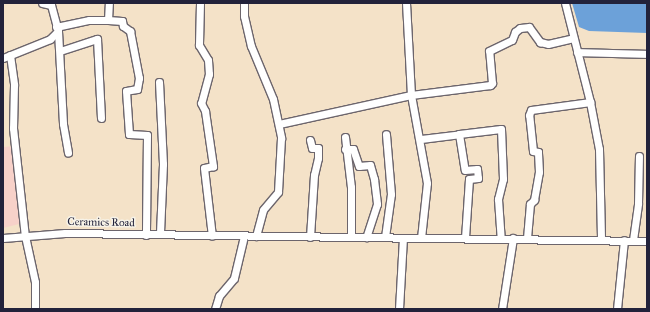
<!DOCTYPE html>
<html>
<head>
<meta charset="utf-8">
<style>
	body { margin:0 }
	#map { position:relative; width:650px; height:312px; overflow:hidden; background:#f4e2c8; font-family:"IM FELL Great Primer",serif }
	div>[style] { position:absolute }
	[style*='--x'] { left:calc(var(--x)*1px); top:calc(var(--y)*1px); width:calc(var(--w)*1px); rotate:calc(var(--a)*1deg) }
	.built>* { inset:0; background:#f7d1c9 }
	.water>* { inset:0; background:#6ca1d9 }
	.roads { filter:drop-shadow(1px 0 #6c656c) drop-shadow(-1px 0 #6c656c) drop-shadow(0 1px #6c656c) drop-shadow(0 -1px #6c656c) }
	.minor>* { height:7px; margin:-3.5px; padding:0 3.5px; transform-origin:3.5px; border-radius:3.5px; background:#fff }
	span { translate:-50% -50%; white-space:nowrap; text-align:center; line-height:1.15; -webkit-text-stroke:3px #f7f3e8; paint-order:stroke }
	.street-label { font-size:11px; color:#22223b }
	.frame { position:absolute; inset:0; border:4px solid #22223b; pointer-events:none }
</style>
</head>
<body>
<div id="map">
	<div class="built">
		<i style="clip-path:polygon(17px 146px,23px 223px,3px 228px,3px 147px)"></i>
	</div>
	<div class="water">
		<i style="clip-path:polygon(572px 3px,647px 3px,647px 33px,589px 31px,579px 27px)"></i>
	</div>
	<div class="roads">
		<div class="minor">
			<i style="--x:200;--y:3;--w:42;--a:91.4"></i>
			<i style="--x:199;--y:45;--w:17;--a:59"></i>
			<i style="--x:208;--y:60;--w:14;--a:86"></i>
			<i style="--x:209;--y:74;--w:30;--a:105"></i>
			<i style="--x:201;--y:103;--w:9;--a:63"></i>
			<i style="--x:205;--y:111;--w:56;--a:81.7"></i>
			<i style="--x:213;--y:166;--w:9;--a:167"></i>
			<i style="--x:204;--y:168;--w:68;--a:83.3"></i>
			<i style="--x:244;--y:3;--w:13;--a:90"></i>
			<i style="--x:244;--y:16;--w:31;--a:77"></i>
			<i style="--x:251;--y:46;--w:57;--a:67.5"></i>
			<i style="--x:273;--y:99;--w:40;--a:78"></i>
			<i style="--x:281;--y:138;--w:54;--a:93.2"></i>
			<i style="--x:278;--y:192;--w:23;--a:130"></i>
			<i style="--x:263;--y:210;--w:27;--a:105"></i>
			<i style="--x:565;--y:3;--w:102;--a:75.8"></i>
			<i style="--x:590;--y:102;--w:48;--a:79.2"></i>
			<i style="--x:599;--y:149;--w:90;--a:88.7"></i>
			<i style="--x:108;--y:20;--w:17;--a:-87"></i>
			<i style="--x:56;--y:27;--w:34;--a:-12"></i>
			<i style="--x:89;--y:20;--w:19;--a:0"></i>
			<i style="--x:108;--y:20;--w:14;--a:4"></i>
			<i style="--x:122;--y:21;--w:5;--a:79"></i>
			<i style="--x:123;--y:26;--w:9;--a:36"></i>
			<i style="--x:130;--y:31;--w:48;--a:79.2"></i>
			<i style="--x:139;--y:78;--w:11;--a:100"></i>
			<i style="--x:137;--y:89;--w:11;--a:170"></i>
			<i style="--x:126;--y:91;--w:43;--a:86"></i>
			<i style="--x:129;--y:134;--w:18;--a:3"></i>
			<i style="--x:147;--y:135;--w:100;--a:90.6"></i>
			<i style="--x:58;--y:31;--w:93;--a:86.9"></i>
			<i style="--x:63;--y:124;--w:29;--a:80"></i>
			<i style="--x:60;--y:51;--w:39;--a:-18"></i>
			<i style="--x:97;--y:39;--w:79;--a:87.1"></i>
			<i style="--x:577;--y:52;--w:70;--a:1.6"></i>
			<i style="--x:10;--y:55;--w:30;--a:82"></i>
			<i style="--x:14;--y:85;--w:43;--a:91.3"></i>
			<i style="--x:13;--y:128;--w:109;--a:83.7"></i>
			<i style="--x:25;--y:236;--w:47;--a:77.7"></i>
			<i style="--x:35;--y:282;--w:27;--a:90"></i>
			<i style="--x:3;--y:58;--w:51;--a:-22"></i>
			<i style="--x:50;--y:39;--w:11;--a:-45"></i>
			<i style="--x:58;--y:31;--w:27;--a:-105"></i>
			<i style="--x:51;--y:5;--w:9;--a:-167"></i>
			<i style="--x:159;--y:82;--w:82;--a:87.2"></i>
			<i style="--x:163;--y:164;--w:70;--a:92.5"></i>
			<i style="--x:279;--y:124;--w:135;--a:-12.4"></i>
			<i style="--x:411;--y:95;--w:92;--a:-93.1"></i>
			<i style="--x:459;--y:134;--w:42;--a:-6.8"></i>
			<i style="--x:501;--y:129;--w:50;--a:87.7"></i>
			<i style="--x:503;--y:179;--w:21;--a:104"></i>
			<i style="--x:498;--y:199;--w:39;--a:86"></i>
			<i style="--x:345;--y:137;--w:50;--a:83.2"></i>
			<i style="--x:351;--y:187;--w:50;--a:90"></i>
			<i style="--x:421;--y:139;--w:38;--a:-7"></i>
			<i style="--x:459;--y:134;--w:36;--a:81"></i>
			<i style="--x:465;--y:170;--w:12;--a:-5"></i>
			<i style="--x:477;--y:169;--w:9;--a:84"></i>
			<i style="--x:478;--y:178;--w:9;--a:174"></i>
			<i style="--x:469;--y:179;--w:59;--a:93.9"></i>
			<i style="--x:310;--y:140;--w:8;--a:76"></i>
			<i style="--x:312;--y:148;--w:6;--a:0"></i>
			<i style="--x:318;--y:148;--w:10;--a:90"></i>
			<i style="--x:318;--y:158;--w:17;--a:103"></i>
			<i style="--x:314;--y:175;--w:62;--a:93.7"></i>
			<i style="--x:345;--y:149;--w:8;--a:0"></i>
			<i style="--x:353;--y:149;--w:18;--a:71"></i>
			<i style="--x:359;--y:166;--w:11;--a:-5"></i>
			<i style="--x:370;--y:165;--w:15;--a:74"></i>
			<i style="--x:374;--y:179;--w:25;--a:83"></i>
			<i style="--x:377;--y:204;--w:35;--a:108"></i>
			<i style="--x:385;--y:237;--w:43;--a:-82.1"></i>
			<i style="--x:391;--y:194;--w:60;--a:-94.8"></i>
			<i style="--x:3;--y:238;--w:62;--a:-4.6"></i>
			<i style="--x:65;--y:233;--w:582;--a:0.79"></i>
			<i style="--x:421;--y:238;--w:55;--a:-83.8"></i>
			<i style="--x:427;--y:183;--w:89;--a:-100.3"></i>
			<i style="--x:411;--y:95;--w:80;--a:-7.2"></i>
			<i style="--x:490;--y:85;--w:3;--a:-45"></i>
			<i style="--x:492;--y:83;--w:32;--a:-95"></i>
			<i style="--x:489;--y:51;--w:25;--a:-26"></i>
			<i style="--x:512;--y:40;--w:9;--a:-69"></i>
			<i style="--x:515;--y:32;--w:6;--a:-39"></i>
			<i style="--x:520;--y:28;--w:9;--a:-6"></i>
			<i style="--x:529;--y:27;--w:19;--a:54"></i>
			<i style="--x:540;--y:42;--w:8;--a:14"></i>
			<i style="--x:548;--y:44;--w:26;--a:-13"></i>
			<i style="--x:527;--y:238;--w:34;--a:-85"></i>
			<i style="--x:530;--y:204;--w:6;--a:-45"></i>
			<i style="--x:534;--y:200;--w:28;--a:-80"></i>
			<i style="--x:539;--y:172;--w:20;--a:-93"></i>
			<i style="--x:538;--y:152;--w:5;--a:-169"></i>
			<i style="--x:533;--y:151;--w:36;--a:-96"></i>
			<i style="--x:529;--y:115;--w:5;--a:-68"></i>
			<i style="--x:531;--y:110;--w:60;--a:-7.7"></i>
			<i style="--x:633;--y:240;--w:37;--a:-82"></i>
			<i style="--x:638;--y:203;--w:47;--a:-88.8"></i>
			<i style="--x:215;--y:309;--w:14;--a:-73"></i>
			<i style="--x:219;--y:296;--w:23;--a:-50"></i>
			<i style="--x:234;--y:278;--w:43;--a:-76.6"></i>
			<i style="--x:399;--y:309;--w:71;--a:-86.8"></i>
			<i style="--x:502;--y:309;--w:72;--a:-81.2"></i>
			<i style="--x:617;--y:309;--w:69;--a:-84.2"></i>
		</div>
	</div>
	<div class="street-label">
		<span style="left:101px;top:223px;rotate:1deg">Ceramics Road</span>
	</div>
	<div class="frame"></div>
</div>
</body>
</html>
